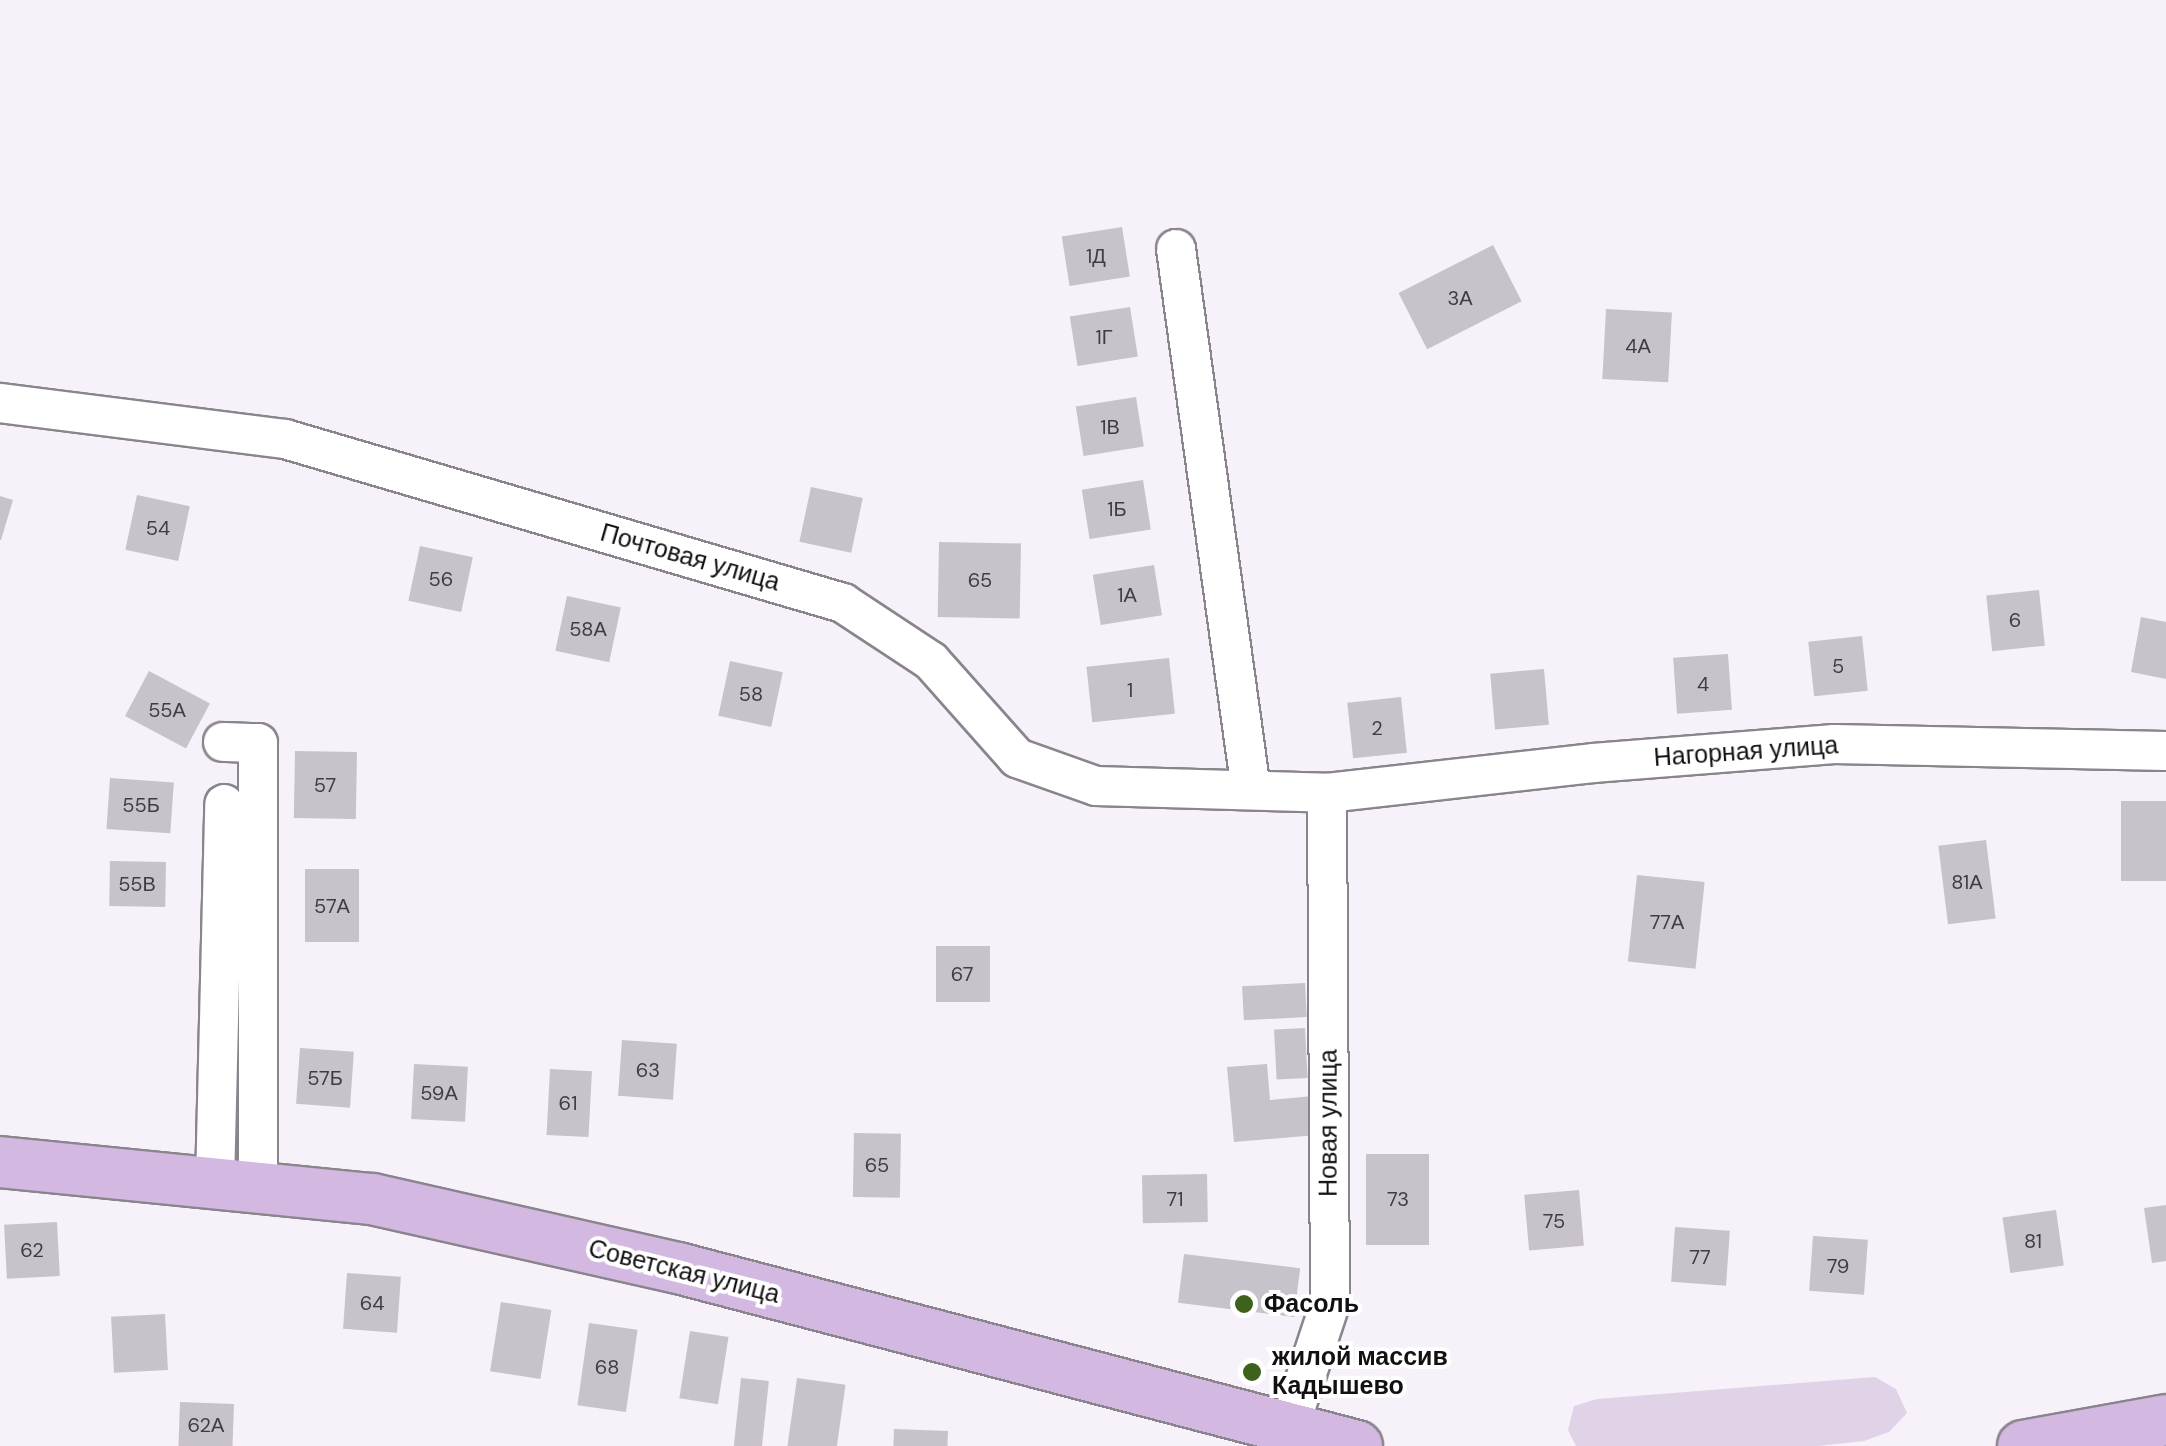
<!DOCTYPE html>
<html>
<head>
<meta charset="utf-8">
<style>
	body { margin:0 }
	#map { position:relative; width:2166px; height:1446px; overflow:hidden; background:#f7f1fa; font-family:"DM Sans",sans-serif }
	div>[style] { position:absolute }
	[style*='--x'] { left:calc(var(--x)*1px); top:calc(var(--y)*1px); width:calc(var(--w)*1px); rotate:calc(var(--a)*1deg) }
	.green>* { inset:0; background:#e0d3e8 }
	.building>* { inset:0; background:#c8c2cb; transform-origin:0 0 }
	.roads { filter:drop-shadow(2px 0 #8a858d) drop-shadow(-2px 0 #8a858d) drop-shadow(0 2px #8a858d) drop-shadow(0 -2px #8a858d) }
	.minor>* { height:38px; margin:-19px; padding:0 19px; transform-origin:19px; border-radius:19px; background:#fff }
	.major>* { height:50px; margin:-25px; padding:0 25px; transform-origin:25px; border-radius:25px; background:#d3b8e2 }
	.dots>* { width:28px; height:28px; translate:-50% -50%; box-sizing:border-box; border:5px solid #fff; border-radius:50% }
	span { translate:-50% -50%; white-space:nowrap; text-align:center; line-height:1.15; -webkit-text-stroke:8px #fff; paint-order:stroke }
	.number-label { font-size:20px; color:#403c41 }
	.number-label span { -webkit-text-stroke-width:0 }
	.street-label { font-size:25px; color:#121013 }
	.poi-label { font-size:25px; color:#121013; font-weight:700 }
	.left { translate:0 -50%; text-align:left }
</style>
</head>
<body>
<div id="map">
	<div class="green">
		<i style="clip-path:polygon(1875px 1377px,1896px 1389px,1907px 1413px,1889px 1432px,1864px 1441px,1818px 1446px,1576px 1446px,1568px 1430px,1574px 1406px,1597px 1399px)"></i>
	</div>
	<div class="building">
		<i style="left:1122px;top:227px;width:50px;height:61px;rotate:81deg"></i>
		<i style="left:1493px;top:245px;width:63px;height:106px;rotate:63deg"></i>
		<i style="left:1130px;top:307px;width:50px;height:61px;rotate:81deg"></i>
		<i style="left:1606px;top:309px;width:66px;height:70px;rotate:3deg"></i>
		<i style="left:1136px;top:397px;width:50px;height:61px;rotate:81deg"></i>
		<i style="left:1143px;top:480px;width:50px;height:62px;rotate:81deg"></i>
		<i style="left:811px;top:487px;width:53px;height:56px;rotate:12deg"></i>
		<i style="left:137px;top:495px;width:54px;height:56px;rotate:12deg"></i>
		<i style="clip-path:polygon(0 496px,13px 500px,1px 540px,0 540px)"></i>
		<i style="left:939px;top:542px;width:82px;height:75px;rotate:1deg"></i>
		<i style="left:420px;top:546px;width:54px;height:56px;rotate:12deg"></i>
		<i style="left:1154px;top:565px;width:51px;height:62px;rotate:81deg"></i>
		<i style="left:2039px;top:590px;width:56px;height:53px;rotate:84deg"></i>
		<i style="left:567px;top:596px;width:55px;height:56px;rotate:12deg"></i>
		<i style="clip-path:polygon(2141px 617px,2166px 622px,2166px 679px,2131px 672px)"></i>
		<i style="left:1862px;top:636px;width:55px;height:54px;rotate:84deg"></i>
		<i style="left:1728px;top:654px;width:56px;height:55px;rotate:86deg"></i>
		<i style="left:1169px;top:658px;width:56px;height:83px;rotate:84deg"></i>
		<i style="left:730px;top:661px;width:54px;height:56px;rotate:12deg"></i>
		<i style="left:1544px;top:669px;width:56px;height:54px;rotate:85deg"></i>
		<i style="left:149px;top:671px;width:69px;height:51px;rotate:28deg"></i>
		<i style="left:1401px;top:697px;width:56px;height:54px;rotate:84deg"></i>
		<i style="left:295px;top:751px;width:62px;height:67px;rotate:1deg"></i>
		<i style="left:110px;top:778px;width:64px;height:51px;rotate:4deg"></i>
		<i style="left:2166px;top:801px;width:80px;height:45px;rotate:90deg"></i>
		<i style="left:1986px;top:840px;width:79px;height:48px;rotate:83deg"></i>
		<i style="left:110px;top:861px;width:56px;height:45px;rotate:1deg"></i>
		<i style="left:359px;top:869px;width:73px;height:54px;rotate:90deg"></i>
		<i style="left:1637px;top:875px;width:68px;height:87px;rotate:6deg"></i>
		<i style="left:936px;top:946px;width:54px;height:56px"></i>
		<i style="left:1305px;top:983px;width:34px;height:63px;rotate:87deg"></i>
		<i style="left:1305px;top:1028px;width:50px;height:31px;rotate:87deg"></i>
		<i style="left:622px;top:1040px;width:55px;height:56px;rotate:4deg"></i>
		<i style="left:300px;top:1048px;width:54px;height:56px;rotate:4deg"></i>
		<i style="left:414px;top:1064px;width:54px;height:55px;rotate:3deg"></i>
		<i style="clip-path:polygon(1267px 1064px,1270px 1100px,1313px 1096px,1317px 1135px,1234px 1142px,1227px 1067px)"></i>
		<i style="left:550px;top:1069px;width:42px;height:66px;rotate:3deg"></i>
		<i style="left:854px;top:1133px;width:47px;height:64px;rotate:1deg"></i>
		<i style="left:1366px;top:1154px;width:63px;height:91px"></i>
		<i style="left:1207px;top:1174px;width:48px;height:65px;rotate:89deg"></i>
		<i style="left:1579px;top:1190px;width:56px;height:55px;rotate:85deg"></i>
		<i style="clip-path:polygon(2166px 1205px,2166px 1261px,2152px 1263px,2144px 1208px)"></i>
		<i style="left:2056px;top:1210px;width:56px;height:54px;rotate:82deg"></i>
		<i style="left:57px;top:1222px;width:54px;height:53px;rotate:87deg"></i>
		<i style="left:1675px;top:1227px;width:55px;height:55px;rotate:4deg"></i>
		<i style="left:1813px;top:1236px;width:55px;height:55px;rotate:4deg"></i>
		<i style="left:1184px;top:1254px;width:117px;height:49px;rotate:7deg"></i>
		<i style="left:347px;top:1273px;width:54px;height:56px;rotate:4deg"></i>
		<i style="left:501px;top:1302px;width:51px;height:70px;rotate:9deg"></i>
		<i style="left:165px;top:1314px;width:56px;height:54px;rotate:87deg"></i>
		<i style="left:589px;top:1323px;width:49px;height:83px;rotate:8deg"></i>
		<i style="left:690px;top:1331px;width:39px;height:68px;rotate:9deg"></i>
		<i style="left:741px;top:1378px;width:28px;height:69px;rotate:6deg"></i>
		<i style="left:797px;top:1378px;width:49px;height:69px;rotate:8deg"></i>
		<i style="left:180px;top:1402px;width:54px;height:44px;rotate:2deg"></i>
		<i style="left:894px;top:1429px;width:54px;height:17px;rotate:2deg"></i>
	</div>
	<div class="roads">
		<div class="minor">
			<i style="--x:1176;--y:249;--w:546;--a:82.11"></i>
			<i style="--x:0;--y:403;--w:287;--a:7.2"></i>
			<i style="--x:285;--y:439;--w:582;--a:16.38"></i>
			<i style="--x:843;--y:603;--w:105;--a:33.4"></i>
			<i style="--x:931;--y:661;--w:130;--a:48.4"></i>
			<i style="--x:1017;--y:758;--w:84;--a:19.5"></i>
			<i style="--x:1096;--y:786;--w:231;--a:1.7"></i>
			<i style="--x:1327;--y:793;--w:268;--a:-6.4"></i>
			<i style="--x:1593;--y:763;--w:242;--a:-4.5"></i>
			<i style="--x:1834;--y:744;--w:332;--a:1.2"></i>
			<i style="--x:223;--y:742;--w:35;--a:2"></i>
			<i style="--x:258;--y:743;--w:445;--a:90"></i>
			<i style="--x:215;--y:1184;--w:380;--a:-88.6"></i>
			<i style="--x:1283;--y:1446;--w:150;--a:-71.7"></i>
			<i style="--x:1330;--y:1304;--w:511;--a:-90.34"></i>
		</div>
		<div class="major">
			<i style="--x:0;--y:1162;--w:374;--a:5.7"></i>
			<i style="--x:372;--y:1199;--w:314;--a:12.7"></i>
			<i style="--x:678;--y:1268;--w:702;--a:14.69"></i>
			<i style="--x:2023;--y:1446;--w:145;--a:-10.3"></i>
		</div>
	</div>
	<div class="dots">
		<i style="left:1244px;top:1304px;background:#3c621c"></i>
		<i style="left:1252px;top:1372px;background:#3c621c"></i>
	</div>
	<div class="number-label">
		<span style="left:1096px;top:256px">1Д</span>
		<span style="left:1460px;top:298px">3А</span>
		<span style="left:1104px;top:337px">1Г</span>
		<span style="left:1638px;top:346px">4А</span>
		<span style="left:1110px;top:427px">1В</span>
		<span style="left:1117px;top:509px">1Б</span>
		<span style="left:158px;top:528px">54</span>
		<span style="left:441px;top:579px">56</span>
		<span style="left:980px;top:580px">65</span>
		<span style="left:1127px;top:595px">1А</span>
		<span style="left:2015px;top:620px">6</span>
		<span style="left:588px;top:629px">58А</span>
		<span style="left:1838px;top:666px">5</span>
		<span style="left:1703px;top:684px">4</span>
		<span style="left:1130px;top:690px">1</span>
		<span style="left:751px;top:694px">58</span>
		<span style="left:167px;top:710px">55А</span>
		<span style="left:1377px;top:728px">2</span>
		<span style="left:325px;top:785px">57</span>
		<span style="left:141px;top:805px">55Б</span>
		<span style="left:1967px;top:882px">81А</span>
		<span style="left:137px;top:884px">55В</span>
		<span style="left:332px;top:906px">57А</span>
		<span style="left:1667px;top:922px">77А</span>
		<span style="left:962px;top:974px">67</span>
		<span style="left:648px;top:1070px">63</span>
		<span style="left:325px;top:1078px">57Б</span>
		<span style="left:439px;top:1093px">59А</span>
		<span style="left:568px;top:1103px">61</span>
		<span style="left:877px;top:1165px">65</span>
		<span style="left:1175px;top:1199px">71</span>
		<span style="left:1398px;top:1199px">73</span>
		<span style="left:1554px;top:1221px">75</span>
		<span style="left:2033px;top:1241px">81</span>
		<span style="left:32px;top:1250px">62</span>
		<span style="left:1700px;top:1257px">77</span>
		<span style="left:1838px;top:1266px">79</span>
		<span style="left:372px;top:1303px">64</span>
		<span style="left:607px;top:1367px">68</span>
		<span style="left:206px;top:1425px">62А</span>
	</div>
	<div class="street-label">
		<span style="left:690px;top:558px;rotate:16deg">Почтовая улица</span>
		<span style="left:1746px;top:752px;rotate:-4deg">Нагорная улица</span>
		<span style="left:1329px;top:1123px;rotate:-90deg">Новая улица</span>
		<span style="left:684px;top:1272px;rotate:14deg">Советская улица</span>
	</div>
	<div class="poi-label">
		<span class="left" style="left:1264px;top:1304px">Фасоль</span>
		<span class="left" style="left:1272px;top:1372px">жилой массив<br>Кадышево</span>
	</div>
</div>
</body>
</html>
